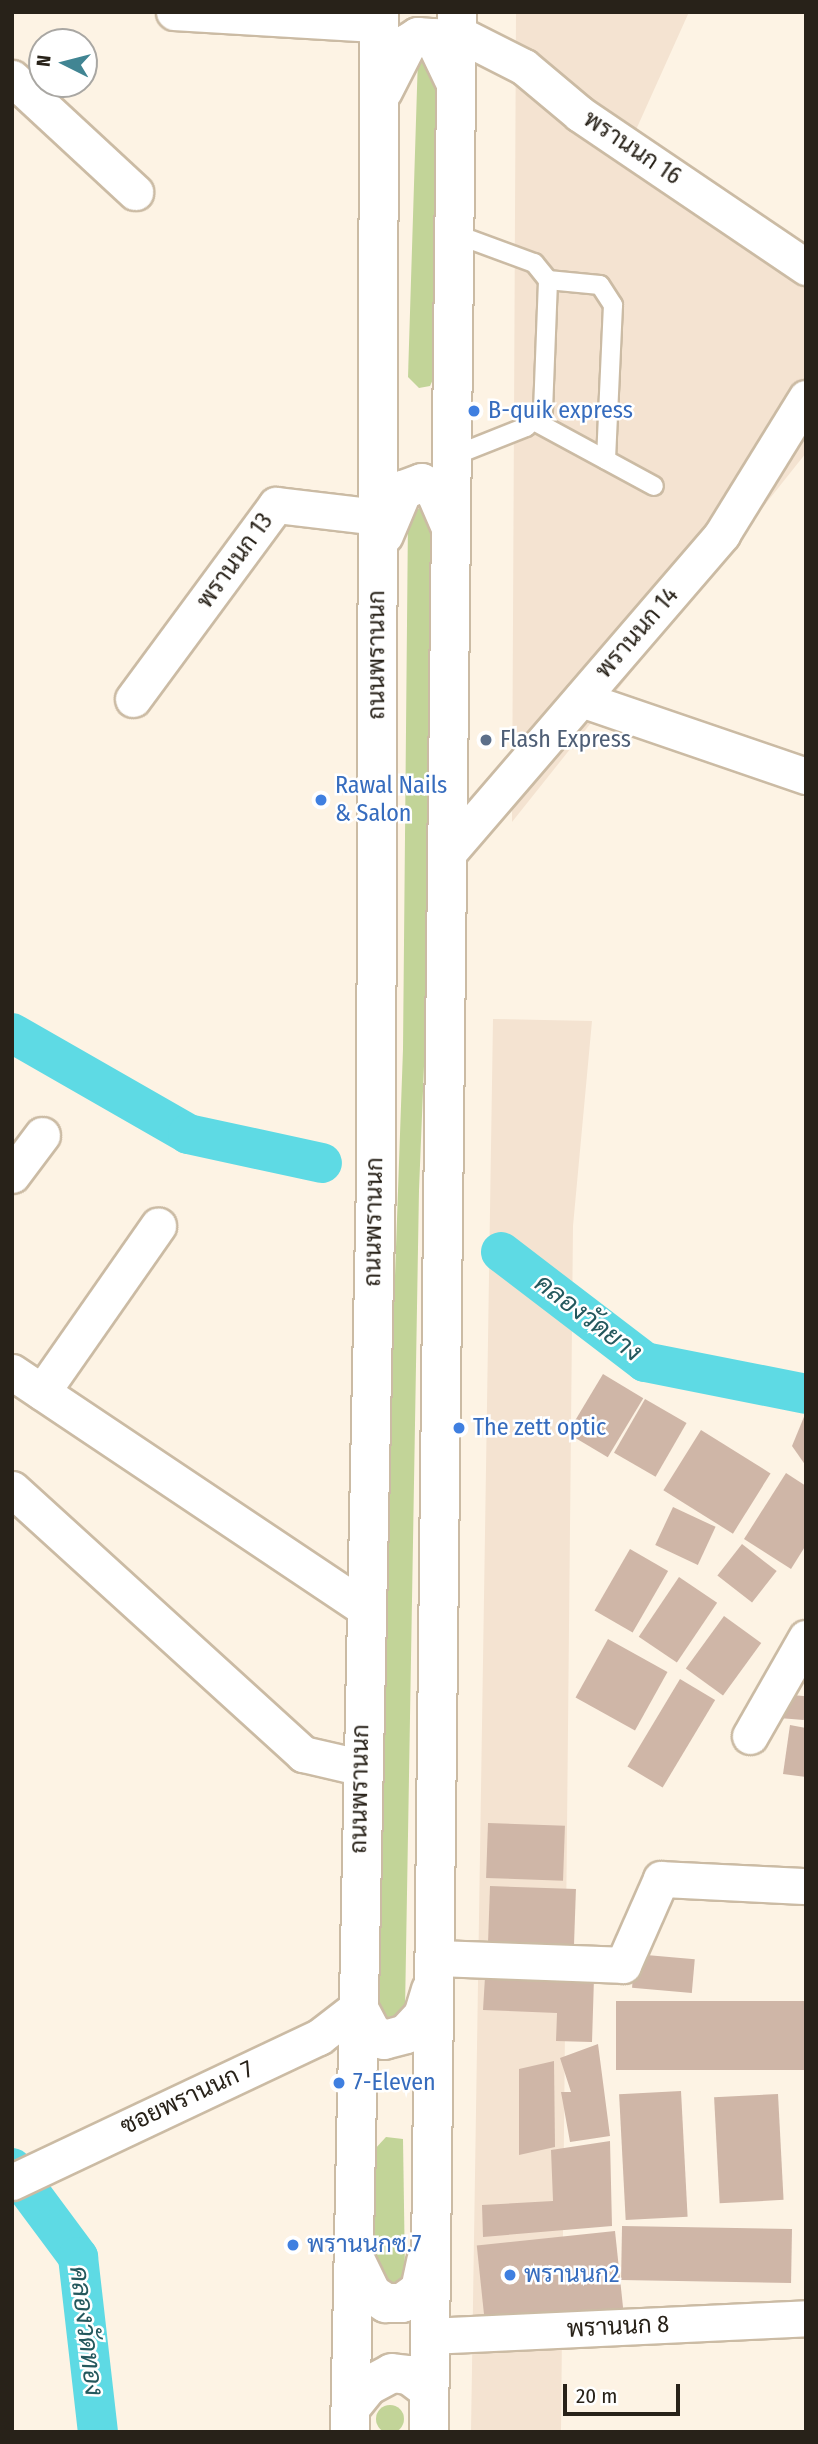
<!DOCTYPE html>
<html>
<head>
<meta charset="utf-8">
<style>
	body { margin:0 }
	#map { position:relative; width:818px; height:2444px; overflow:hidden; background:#fdf3e4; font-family:"Fira Sans Condensed",Sarabun,sans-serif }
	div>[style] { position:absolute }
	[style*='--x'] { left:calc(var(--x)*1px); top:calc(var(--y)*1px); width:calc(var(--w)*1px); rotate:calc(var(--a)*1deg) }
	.commercial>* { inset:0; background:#f4e3d1 }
	.green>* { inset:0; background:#c2d498 }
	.round { border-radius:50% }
	.canal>* { height:40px; margin:-20px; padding:0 20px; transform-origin:20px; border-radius:20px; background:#5edae4 }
	.building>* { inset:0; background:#cfb6a7; transform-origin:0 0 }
	.roads { filter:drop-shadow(2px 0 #cbbba4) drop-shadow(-2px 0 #cbbba4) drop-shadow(0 2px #cbbba4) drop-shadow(0 -2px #cbbba4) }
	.service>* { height:18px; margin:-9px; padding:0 9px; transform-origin:9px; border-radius:9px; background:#fff }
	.minor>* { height:35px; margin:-17.5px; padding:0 17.5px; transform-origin:17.5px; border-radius:17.5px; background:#fff }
	.secondary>* { height:38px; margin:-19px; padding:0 19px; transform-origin:19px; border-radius:19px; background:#fff }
	.dots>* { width:19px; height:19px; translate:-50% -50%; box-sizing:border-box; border:4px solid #fff; border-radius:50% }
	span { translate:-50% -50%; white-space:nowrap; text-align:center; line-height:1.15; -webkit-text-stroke:5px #fff; paint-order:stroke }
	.street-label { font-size:24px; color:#282219 }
	.shop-label { font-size:24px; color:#366cbe }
	.left { translate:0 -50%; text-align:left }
	.service-label { font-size:24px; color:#4e5e75 }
	.water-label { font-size:26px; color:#24585d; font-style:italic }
	.frame { position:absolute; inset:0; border:14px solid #282219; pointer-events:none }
	.north { position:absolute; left:28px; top:28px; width:70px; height:70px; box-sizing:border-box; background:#fff; border:2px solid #a9a7a3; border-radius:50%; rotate:276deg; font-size:19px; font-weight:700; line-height:28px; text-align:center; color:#282219 }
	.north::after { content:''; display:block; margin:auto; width:24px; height:32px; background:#418593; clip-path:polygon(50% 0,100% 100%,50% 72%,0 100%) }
	.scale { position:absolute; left:563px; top:2384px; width:117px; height:32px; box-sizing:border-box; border:4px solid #282219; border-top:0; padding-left:9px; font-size:21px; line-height:24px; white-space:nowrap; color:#282219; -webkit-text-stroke:5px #fff; paint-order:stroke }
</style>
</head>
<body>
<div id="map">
	<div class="commercial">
		<i style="clip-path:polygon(516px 12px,689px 12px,626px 152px,806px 274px,806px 453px,512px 822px)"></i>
		<i style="clip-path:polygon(493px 1019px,592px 1021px,573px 1226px,561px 2432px,471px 2432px)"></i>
	</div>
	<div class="green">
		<i style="clip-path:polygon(418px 56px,440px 63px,435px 375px,430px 386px,419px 388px,408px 377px)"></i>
		<i style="clip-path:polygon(421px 507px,432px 520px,431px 893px,419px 1190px,405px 2011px,393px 2019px,381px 2017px,374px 2005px,379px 1729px,403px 1049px,408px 517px)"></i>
		<i style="clip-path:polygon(386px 2137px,403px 2139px,405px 2273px,394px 2287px,380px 2285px,372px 2266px,374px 2150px)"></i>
		<i class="round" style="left:376px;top:2405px;width:28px;height:28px"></i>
	</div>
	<div class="canal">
		<i style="--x:12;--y:1033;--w:203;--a:29.8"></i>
		<i style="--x:188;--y:1134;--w:137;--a:12.2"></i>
		<i style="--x:501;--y:1252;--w:181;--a:37.4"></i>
		<i style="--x:645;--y:1362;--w:164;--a:11.2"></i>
		<i style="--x:12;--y:2168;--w:111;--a:53.4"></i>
		<i style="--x:78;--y:2257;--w:176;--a:83.5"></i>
	</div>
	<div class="building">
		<i style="left:603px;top:1374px;width:47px;height:69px;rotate:31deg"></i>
		<i style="left:645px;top:1399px;width:48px;height:62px;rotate:30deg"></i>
		<i style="clip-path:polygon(806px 1412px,806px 1466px,792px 1446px)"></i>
		<i style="left:701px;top:1430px;width:82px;height:71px;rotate:32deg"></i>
		<i style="clip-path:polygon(786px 1473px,806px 1486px,806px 1545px,791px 1569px,744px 1539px)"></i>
		<i style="left:673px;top:1507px;width:47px;height:42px;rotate:25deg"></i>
		<i style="left:742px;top:1544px;width:44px;height:40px;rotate:38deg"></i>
		<i style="left:630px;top:1549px;width:44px;height:71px;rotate:30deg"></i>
		<i style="left:679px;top:1577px;width:46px;height:72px;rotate:34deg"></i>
		<i style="left:724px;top:1616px;width:46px;height:65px;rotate:36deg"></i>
		<i style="left:608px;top:1639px;width:68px;height:67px;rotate:29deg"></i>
		<i style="left:680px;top:1679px;width:41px;height:102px;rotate:31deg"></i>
		<i style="left:781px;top:1694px;width:25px;height:24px;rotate:5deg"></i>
		<i style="clip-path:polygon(790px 1725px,806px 1728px,806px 1777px,783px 1774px)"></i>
		<i style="left:488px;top:1823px;width:77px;height:55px;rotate:2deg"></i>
		<i style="left:490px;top:1886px;width:86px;height:68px;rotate:2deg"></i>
		<i style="left:635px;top:1954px;width:60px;height:34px;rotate:5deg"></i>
		<i style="clip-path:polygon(485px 1977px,594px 1978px,592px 2042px,556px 2041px,557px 2013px,483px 2010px)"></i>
		<i style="left:806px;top:2001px;width:69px;height:190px;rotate:90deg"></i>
		<i style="clip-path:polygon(598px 2044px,610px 2136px,570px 2142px,561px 2092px,571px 2092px,560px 2058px)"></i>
		<i style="clip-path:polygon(554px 2061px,555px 2147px,519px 2155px,519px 2069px)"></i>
		<i style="left:681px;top:2091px;width:126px;height:62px;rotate:87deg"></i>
		<i style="left:778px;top:2094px;width:106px;height:64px;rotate:87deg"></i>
		<i style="clip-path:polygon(610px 2141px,612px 2226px,483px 2237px,482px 2205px,553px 2201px,551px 2150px)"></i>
		<i style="left:792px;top:2229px;width:54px;height:170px;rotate:91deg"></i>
		<i style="left:615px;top:2231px;width:79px;height:139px;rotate:84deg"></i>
	</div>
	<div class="roads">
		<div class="service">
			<i style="--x:548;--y:280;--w:52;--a:5.5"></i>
			<i style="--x:600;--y:285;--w:24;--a:57"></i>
			<i style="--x:613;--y:305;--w:155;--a:92.6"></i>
			<i style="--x:536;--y:422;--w:134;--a:28.5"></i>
			<i style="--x:453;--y:456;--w:79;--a:-21.7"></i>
			<i style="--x:526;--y:427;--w:23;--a:-43"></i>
			<i style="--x:543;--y:411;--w:131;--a:-87.8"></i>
			<i style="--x:548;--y:280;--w:22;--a:-129"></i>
			<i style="--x:534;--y:263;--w:84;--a:-159.8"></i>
		</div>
		<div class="minor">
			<i style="--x:174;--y:12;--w:205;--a:3.4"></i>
			<i style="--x:457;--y:33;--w:75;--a:26.9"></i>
			<i style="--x:524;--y:67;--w:73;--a:40"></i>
			<i style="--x:580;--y:114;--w:273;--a:34.1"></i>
			<i style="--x:12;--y:78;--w:168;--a:42.8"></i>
			<i style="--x:133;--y:699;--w:241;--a:-53.6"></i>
			<i style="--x:276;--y:505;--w:103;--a:6.7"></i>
			<i style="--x:581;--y:699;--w:238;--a:18.9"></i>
			<i style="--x:448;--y:853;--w:421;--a:-49.3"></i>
			<i style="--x:722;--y:534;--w:160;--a:-58.3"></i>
			<i style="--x:12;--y:1175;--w:50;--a:-53.1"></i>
			<i style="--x:12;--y:1372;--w:424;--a:33.8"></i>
			<i style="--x:42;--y:1392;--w:203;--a:-55.1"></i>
			<i style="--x:12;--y:1489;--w:394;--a:42.3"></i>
			<i style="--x:303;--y:1754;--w:57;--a:13.1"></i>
			<i style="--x:750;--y:1736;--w:113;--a:-60.3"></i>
			<i style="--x:434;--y:1958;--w:189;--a:2.1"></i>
			<i style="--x:623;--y:1965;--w:94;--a:-66.2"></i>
			<i style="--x:661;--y:1879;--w:145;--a:2.8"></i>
			<i style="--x:12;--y:2182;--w:340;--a:-25.3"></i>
			<i style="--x:319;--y:2037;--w:49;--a:-37.6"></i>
			<i style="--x:430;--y:2336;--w:376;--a:-2.7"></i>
		</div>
		<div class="secondary">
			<i style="--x:383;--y:91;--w:53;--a:-62.9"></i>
			<i style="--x:407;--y:44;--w:13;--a:-32"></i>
			<i style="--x:418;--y:37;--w:16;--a:4"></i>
			<i style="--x:434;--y:38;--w:47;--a:64.5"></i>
			<i style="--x:384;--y:535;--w:49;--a:-67.1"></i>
			<i style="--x:403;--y:490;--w:20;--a:-20"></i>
			<i style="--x:422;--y:483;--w:15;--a:32"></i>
			<i style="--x:435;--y:491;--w:40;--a:66.6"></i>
			<i style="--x:358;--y:2007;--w:30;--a:62"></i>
			<i style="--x:372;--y:2033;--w:14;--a:30"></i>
			<i style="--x:384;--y:2040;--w:23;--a:-15"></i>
			<i style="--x:406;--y:2034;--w:25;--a:-47"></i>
			<i style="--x:423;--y:2016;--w:27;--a:-73"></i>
			<i style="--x:354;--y:2257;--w:41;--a:64.1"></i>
			<i style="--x:372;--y:2294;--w:17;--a:33"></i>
			<i style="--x:386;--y:2303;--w:16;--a:0"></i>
			<i style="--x:402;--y:2303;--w:22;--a:-36"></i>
			<i style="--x:420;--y:2290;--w:30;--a:-78"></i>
			<i style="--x:351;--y:2407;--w:27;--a:-51"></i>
			<i style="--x:368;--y:2386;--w:27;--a:-28"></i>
			<i style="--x:392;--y:2373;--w:17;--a:7"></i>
			<i style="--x:409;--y:2375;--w:25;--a:37"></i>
			<i style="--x:350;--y:2432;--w:1247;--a:-88.81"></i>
			<i style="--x:376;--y:1185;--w:1173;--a:-89.85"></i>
			<i style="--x:429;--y:2432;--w:2420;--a:-89.34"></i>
		</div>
	</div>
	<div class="dots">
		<i style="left:474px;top:411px;background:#3f7fe0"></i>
		<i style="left:486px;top:740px;background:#5c6f8a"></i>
		<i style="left:321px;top:800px;background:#3f7fe0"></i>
		<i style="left:459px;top:1428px;background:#3f7fe0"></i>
		<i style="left:339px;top:2083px;background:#3f7fe0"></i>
		<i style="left:293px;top:2245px;background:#3f7fe0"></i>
		<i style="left:510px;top:2275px;background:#3f7fe0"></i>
	</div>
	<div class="street-label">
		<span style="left:632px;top:148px;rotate:34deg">พรานนก 16</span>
		<span style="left:235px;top:561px;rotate:-54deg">พรานนก 13</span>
		<span style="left:637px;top:633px;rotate:-49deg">พรานนก 14</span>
		<span style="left:377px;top:655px;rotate:-90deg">ถนนพรานนก</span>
		<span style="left:374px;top:1222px;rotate:-89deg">ถนนพรานนก</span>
		<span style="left:360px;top:1789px;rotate:-89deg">ถนนพรานนก</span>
		<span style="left:187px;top:2098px;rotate:-25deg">ซอยพรานนก 7</span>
		<span style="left:618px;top:2327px;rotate:-3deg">พรานนก 8</span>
	</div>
	<div class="shop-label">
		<span class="left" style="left:488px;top:411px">B-quik express</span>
		<span class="left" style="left:335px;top:800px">Rawal Nails<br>&amp; Salon</span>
		<span class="left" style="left:473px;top:1428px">The zett optic</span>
		<span class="left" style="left:353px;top:2083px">7-Eleven</span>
		<span class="left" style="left:307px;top:2245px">พรานนกซ.7</span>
		<span class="left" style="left:524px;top:2275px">พรานนก2</span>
	</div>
	<div class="service-label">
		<span class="left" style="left:500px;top:740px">Flash Express</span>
	</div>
	<div class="water-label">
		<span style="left:588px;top:1318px;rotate:37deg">คลองวัดยาง</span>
		<span style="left:86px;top:2331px;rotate:83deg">คลองวัดทอง</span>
	</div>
	<div class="frame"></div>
	<div class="north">N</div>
	<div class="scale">20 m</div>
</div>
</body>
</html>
